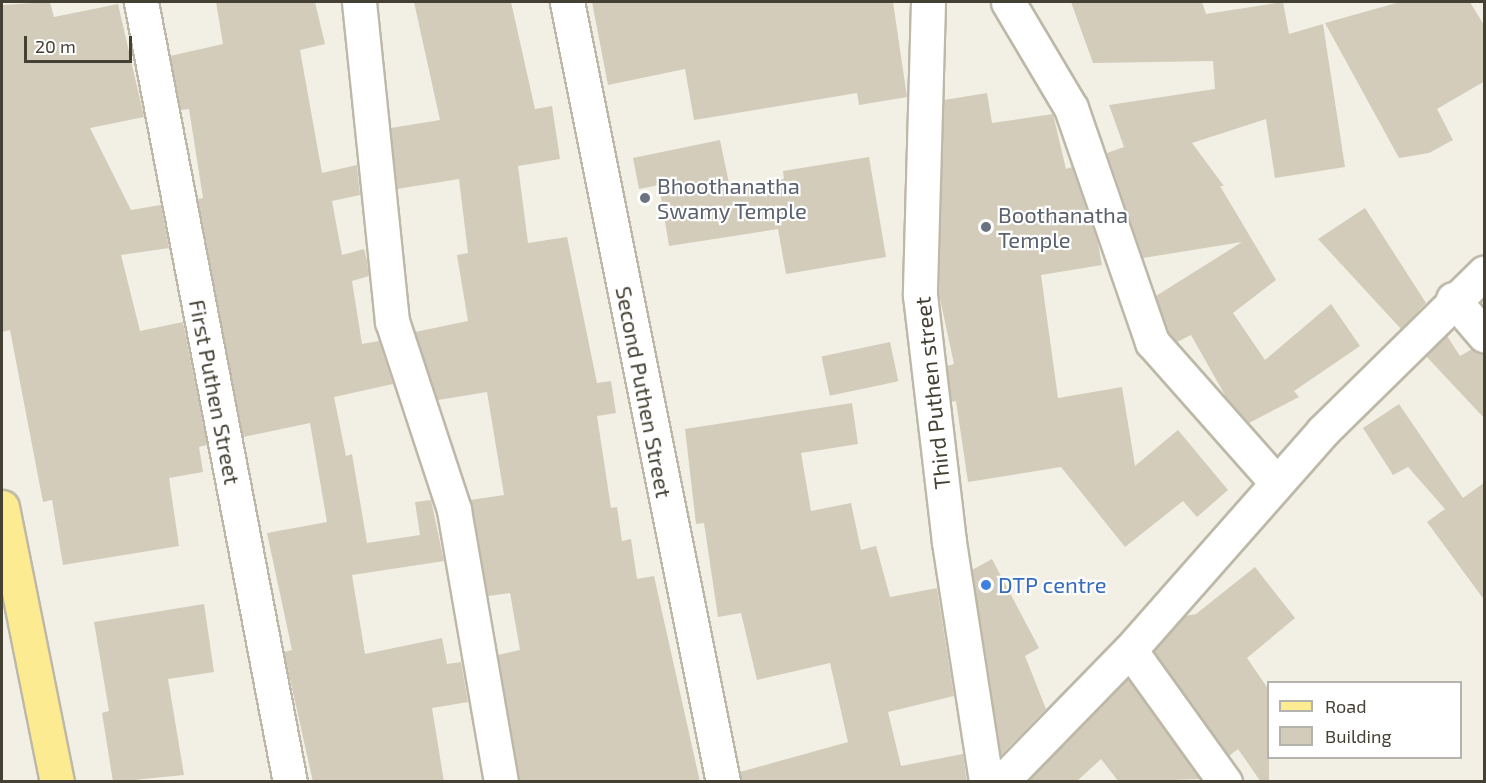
<!DOCTYPE html>
<html>
<head>
<meta charset="utf-8">
<style>
	body { margin:0 }
	#map { position:relative; width:1486px; height:783px; overflow:hidden; background:#f2efe4; font-family:"Exo 2",sans-serif }
	div>[style] { position:absolute }
	[style*='--x'] { left:calc(var(--x)*1px); top:calc(var(--y)*1px); width:calc(var(--w)*1px); rotate:calc(var(--a)*1deg) }
	.building>* { inset:0; background:#d3ccba; transform-origin:0 0 }
	.roads { filter:drop-shadow(2px 0 #bdb8a7) drop-shadow(-2px 0 #bdb8a7) drop-shadow(0 2px #bdb8a7) drop-shadow(0 -2px #bdb8a7) }
	.minor>* { height:33px; margin:-16.5px; padding:0 16.5px; transform-origin:16.5px; border-radius:16.5px; background:#fff }
	.major>* { height:33px; margin:-16.5px; padding:0 16.5px; transform-origin:16.5px; border-radius:16.5px; background:#fdeb92 }
	.dots>* { width:16px; height:16px; translate:-50% -50%; box-sizing:border-box; border:3px solid #fff; border-radius:50% }
	span { translate:-50% -50%; white-space:nowrap; text-align:center; line-height:1.15; -webkit-text-stroke:4.5px #fff; paint-order:stroke }
	.worship-label { font-size:22px; color:#5b616d }
	.left { translate:0 -50%; text-align:left }
	.street-label { font-size:22px; color:#444034 }
	.shop-label { font-size:22px; color:#366cbe }
	.frame { position:absolute; inset:0; border:3px solid #444034; pointer-events:none }
	.legend { position:absolute; left:1267px; top:681px; width:195px; height:78px; box-sizing:border-box; background:#fff; border:2px solid #b4b3ae; margin:0; padding:8px 10px; list-style:none; font-size:18px; color:#444034 }
	.legend li { display:flex; align-items:center; gap:12px; height:30px }
	.legend b { width:30px; border:2px solid #b4b3ae }
	.scale { position:absolute; left:24px; top:36px; width:108px; height:27px; box-sizing:border-box; border:3px solid #444034; border-top:0; padding-left:8px; font-size:18px; line-height:21px; white-space:nowrap; color:#444034; -webkit-text-stroke:4px #fff; paint-order:stroke }
</style>
</head>
<body>
<div id="map">
	<div class="building">
		<i style="clip-path:polygon(50px 2px,54px 17px,118px 4px,144px 117px,90px 128px,131px 210px,161px 205px,169px 248px,121px 255px,140px 331px,183px 322px,207px 445px,199px 447px,203px 472px,169px 478px,179px 546px,63px 565px,52px 500px,43px 502px,10px 330px,2px 332px,2px 5px)"></i>
		<i style="clip-path:polygon(216px 2px,315px 2px,325px 44px,300px 50px,322px 173px,357px 165px,360px 195px,332px 201px,342px 255px,364px 249px,367px 261px,369px 276px,352px 281px,362px 344px,379px 341px,393px 384px,334px 397px,346px 456px,352px 454px,367px 543px,420px 535px,415px 502px,431px 500px,444px 561px,352px 575px,365px 654px,442px 638px,447px 664px,461px 662px,468px 702px,432px 708px,444px 782px,313px 782px,284px 652px,292px 650px,267px 533px,327px 522px,310px 423px,243px 437px,198px 199px,203px 198px,189px 109px,181px 110px,170px 56px,223px 44px)"></i>
		<i style="clip-path:polygon(414px 2px,511px 2px,535px 109px,552px 106px,560px 159px,518px 166px,528px 243px,567px 237px,597px 383px,611px 381px,616px 413px,597px 416px,611px 508px,617px 507px,622px 541px,631px 539px,637px 579px,654px 576px,700px 782px,519px 782px,498px 655px,520px 650px,510px 593px,488px 596px,470px 500px,504px 495px,487px 392px,438px 400px,415px 332px,468px 321px,457px 255px,468px 253px,459px 179px,397px 189px,391px 128px,440px 120px)"></i>
		<i style="clip-path:polygon(592px 2px,893px 2px,907px 97px,859px 105px,857px 93px,694px 120px,685px 69px,608px 85px)"></i>
		<i style="clip-path:polygon(1071px 2px,1202px 2px,1206px 14px,1283px 2px,1289px 34px,1323px 24px,1345px 167px,1275px 178px,1266px 119px,1192px 143px,1224px 186px,1220px 186px,1276px 280px,1233px 313px,1265px 360px,1331px 304px,1360px 346px,1294px 391px,1299px 397px,1249px 423px,1226px 397px,1191px 335px,1177px 342px,1168px 332px,1156px 296px,1242px 242px,1143px 258px,1107px 153px,1124px 147px,1109px 105px,1215px 89px,1213px 61px,1093px 63px)"></i>
		<i style="clip-path:polygon(1400px 2px,1470px 2px,1485px 27px,1485px 81px,1437px 109px,1453px 140px,1429px 153px,1399px 158px,1325px 23px)"></i>
		<i style="clip-path:polygon(987px 93px,992px 123px,1053px 114px,1066px 169px,1072px 167px,1098px 243px,1102px 265px,1041px 275px,1058px 398px,1122px 387px,1135px 466px,1178px 430px,1228px 490px,1197px 517px,1183px 501px,1125px 547px,1061px 467px,968px 482px,956px 401px,951px 402px,947px 366px,954px 364px,939px 294px,944px 100px)"></i>
		<i style="clip-path:polygon(720px 140px,730px 188px,784px 179px,783px 171px,869px 157px,886px 257px,786px 274px,778px 229px,669px 246px,659px 185px,639px 189px,633px 158px)"></i>
		<i style="clip-path:polygon(1365px 208px,1426px 303px,1401px 329px,1318px 239px)"></i>
		<i style="clip-path:polygon(1447px 336px,1460px 356px,1472px 349px,1485px 353px,1485px 419px,1426px 356px)"></i>
		<i style="left:890px;top:342px;width:40px;height:70px;rotate:78deg"></i>
		<i style="clip-path:polygon(852px 403px,858px 444px,801px 453px,811px 511px,851px 503px,861px 550px,876px 546px,890px 597px,937px 588px,954px 696px,888px 712px,901px 766px,963px 754px,967px 782px,741px 782px,740px 772px,848px 742px,830px 663px,757px 680px,741px 613px,718px 617px,704px 523px,696px 524px,685px 429px)"></i>
		<i style="clip-path:polygon(1399px 404px,1463px 498px,1485px 482px,1485px 601px,1427px 522px,1445px 509px,1408px 467px,1393px 475px,1363px 428px)"></i>
		<i style="clip-path:polygon(992px 559px,1039px 648px,1025px 656px,1046px 709px,1001px 755px,972px 570px)"></i>
		<i style="clip-path:polygon(1255px 567px,1295px 618px,1247px 658px,1269px 690px,1269px 782px,1261px 782px,1238px 749px,1229px 756px,1154px 651px,1185px 616px,1196px 614px)"></i>
		<i style="clip-path:polygon(204px 604px,214px 672px,168px 679px,184px 775px,113px 782px,102px 713px,109px 711px,94px 622px)"></i>
		<i style="clip-path:polygon(1128px 679px,1200px 779px,1119px 782px,1101px 759px,1076px 782px,1028px 782px)"></i>
	</div>
	<div class="roads">
		<div class="minor">
			<i style="--x:141;--y:2;--w:794;--a:79.19"></i>
			<i style="--x:359;--y:2;--w:321;--a:84.1"></i>
			<i style="--x:392;--y:321;--w:199;--a:71.8"></i>
			<i style="--x:454;--y:510;--w:276;--a:80.2"></i>
			<i style="--x:567;--y:2;--w:795;--a:78.69"></i>
			<i style="--x:928;--y:2;--w:293;--a:91.6"></i>
			<i style="--x:920;--y:295;--w:249;--a:83.3"></i>
			<i style="--x:949;--y:542;--w:243;--a:81.2"></i>
			<i style="--x:1008;--y:2;--w:123;--a:59.3"></i>
			<i style="--x:1071;--y:108;--w:248;--a:70.9"></i>
			<i style="--x:1152;--y:342;--w:187;--a:48.5"></i>
			<i style="--x:1453;--y:299;--w:48;--a:49.3"></i>
			<i style="--x:1130;--y:650;--w:163;--a:54.3"></i>
			<i style="--x:1001;--y:782;--w:185;--a:-45.7"></i>
			<i style="--x:1130;--y:650;--w:292;--a:-48.6"></i>
			<i style="--x:1323;--y:431;--w:226;--a:-44.5"></i>
		</div>
		<div class="major">
			<i style="--x:2;--y:507;--w:280;--a:78.7"></i>
		</div>
	</div>
	<div class="dots">
		<i style="left:645px;top:198px;background:#6b7280"></i>
		<i style="left:986px;top:227px;background:#6b7280"></i>
		<i style="left:986px;top:585px;background:#3f7fe0"></i>
	</div>
	<div class="worship-label">
		<span class="left" style="left:657px;top:198px">Bhoothanatha<br>Swamy Temple</span>
		<span class="left" style="left:998px;top:227px">Boothanatha<br>Temple</span>
	</div>
	<div class="street-label">
		<span style="left:215px;top:392px;rotate:79deg">First Puthen Street</span>
		<span style="left:644px;top:392px;rotate:79deg">Second Puthen Street</span>
		<span style="left:932px;top:393px;rotate:-96deg">Third Puthen street</span>
	</div>
	<div class="shop-label">
		<span class="left" style="left:998px;top:585px">DTP centre</span>
	</div>
	<div class="frame"></div>
	<ul class="legend">
	<li><b style="height:8px;background:#fdeb92"></b>Road</li>
	<li><b style="height:16px;background:#d3ccba"></b>Building</li>
	</ul>
	<div class="scale">20 m</div>
</div>
</body>
</html>
